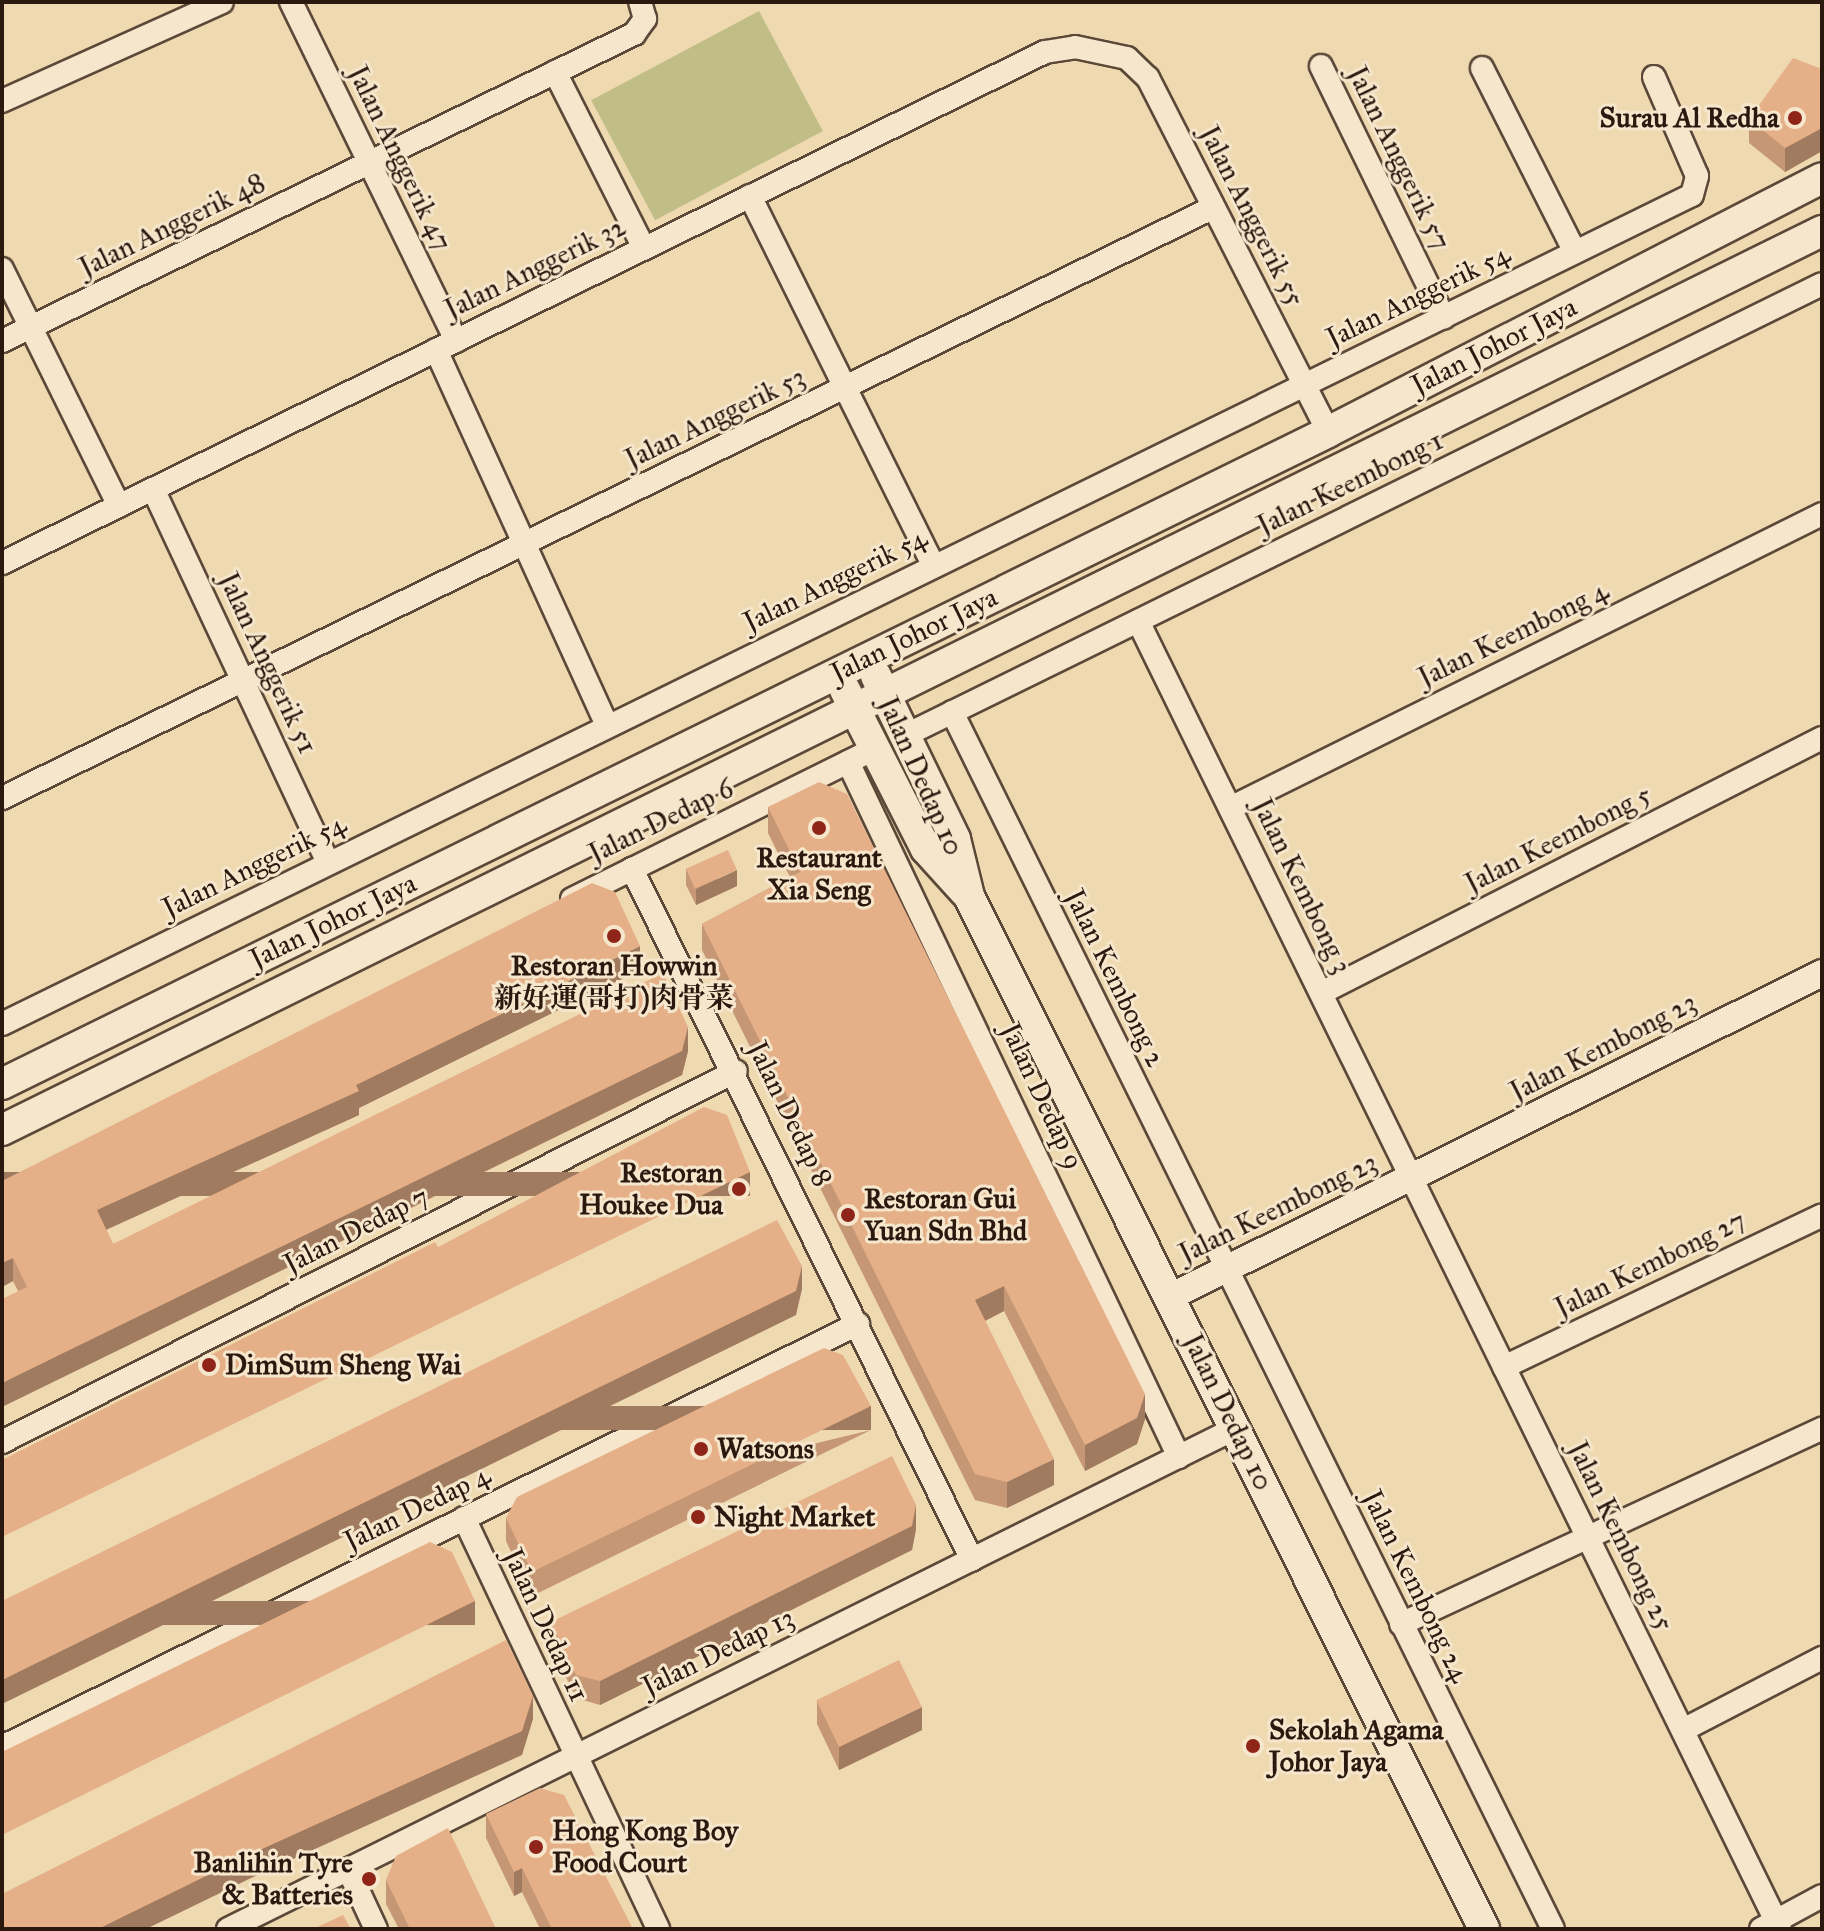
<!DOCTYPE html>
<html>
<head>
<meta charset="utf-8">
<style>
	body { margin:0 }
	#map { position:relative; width:1824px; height:1931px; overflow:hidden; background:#efd9b1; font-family:"IM FELL Great Primer","Noto Serif SC",serif }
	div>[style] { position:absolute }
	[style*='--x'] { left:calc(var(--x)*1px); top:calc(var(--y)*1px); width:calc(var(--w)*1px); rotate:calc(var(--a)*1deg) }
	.green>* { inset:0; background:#c1bd86; transform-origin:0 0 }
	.roads { filter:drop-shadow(2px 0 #5c4838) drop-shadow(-2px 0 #5c4838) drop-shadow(0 2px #5c4838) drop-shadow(0 -2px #5c4838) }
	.minor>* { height:22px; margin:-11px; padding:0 11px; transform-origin:11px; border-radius:11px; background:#f5e6cc }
	.tertiary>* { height:26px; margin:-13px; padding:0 13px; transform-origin:13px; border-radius:13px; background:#f5e6cc }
	.secondary>* { height:30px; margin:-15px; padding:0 15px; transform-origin:15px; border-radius:15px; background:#f5e6cc }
	.wall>* { inset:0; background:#c59775 }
	.shaded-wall>* { inset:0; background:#a07b5f; transform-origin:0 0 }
	.building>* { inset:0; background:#e5b088; transform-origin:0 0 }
	.dots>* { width:22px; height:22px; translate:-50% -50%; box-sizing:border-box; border:4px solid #f5e6cc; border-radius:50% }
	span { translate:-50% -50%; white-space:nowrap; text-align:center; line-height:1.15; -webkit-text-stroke:6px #f5e6cc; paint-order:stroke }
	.poi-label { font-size:28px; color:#2b180f; font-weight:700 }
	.right { translate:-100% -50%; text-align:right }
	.left { translate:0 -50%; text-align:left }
	.street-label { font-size:28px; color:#2b180f }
	.frame { position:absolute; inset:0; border:4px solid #2b180f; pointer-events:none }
</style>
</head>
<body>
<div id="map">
	<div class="green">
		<i style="left:759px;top:11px;width:136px;height:190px;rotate:62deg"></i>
	</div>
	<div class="roads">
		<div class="minor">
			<i style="--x:291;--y:2;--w:377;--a:64"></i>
			<i style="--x:1321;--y:66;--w:280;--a:64"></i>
			<i style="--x:1482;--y:68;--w:206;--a:63.2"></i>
			<i style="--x:555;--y:72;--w:197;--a:63.2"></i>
			<i style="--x:2;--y:101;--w:241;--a:-24.2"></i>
			<i style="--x:750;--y:196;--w:412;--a:63.6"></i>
			<i style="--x:2;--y:269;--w:264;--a:63.7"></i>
			<i style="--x:2;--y:341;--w:703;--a:-25.91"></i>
			<i style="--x:634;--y:34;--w:19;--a:-54"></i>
			<i style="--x:645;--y:19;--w:18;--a:-106"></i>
			<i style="--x:436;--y:350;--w:413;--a:65.5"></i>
			<i style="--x:153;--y:489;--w:413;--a:64.9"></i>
			<i style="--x:2;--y:563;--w:1161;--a:-26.1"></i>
			<i style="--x:1045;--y:52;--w:30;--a:-9"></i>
			<i style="--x:1075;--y:47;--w:53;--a:11.9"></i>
			<i style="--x:1127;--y:58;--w:29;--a:44"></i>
			<i style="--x:1148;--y:78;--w:397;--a:63"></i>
			<i style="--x:1138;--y:621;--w:1457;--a:63.86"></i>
			<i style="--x:952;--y:712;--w:1357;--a:63.72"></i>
			<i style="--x:904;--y:736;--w:1023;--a:-26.21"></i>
			<i style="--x:848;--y:762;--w:770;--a:64.53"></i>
			<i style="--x:2;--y:798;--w:1346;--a:-25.99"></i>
			<i style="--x:1230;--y:808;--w:661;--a:-26.41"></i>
			<i style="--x:632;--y:869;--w:770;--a:63.8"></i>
			<i style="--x:572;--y:899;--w:337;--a:-26.4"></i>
			<i style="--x:1321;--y:993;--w:562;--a:-26.98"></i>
			<i style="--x:2;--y:1024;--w:1882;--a:-26.13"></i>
			<i style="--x:1692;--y:195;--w:20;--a:-75"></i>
			<i style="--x:1697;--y:176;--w:108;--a:-113.5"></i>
			<i style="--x:1504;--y:1367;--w:352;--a:-25.5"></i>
			<i style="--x:2;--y:1442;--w:822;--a:-26.81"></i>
			<i style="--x:464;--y:1518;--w:454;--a:64.7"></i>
			<i style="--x:1401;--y:1624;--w:464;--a:-24.9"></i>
			<i style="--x:1683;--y:1730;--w:157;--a:-27.4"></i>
			<i style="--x:2;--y:1747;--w:955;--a:-26.3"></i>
			<i style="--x:348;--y:1869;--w:66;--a:65"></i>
			<i style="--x:228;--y:1929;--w:1126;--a:-26.43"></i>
			<i style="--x:1761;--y:1929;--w:69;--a:-28.4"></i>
		</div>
		<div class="tertiary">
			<i style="--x:1172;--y:1296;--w:726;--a:-26.42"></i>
		</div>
		<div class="secondary">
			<i style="--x:876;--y:676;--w:181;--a:64.1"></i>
			<i style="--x:955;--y:839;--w:59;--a:76.2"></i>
			<i style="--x:969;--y:896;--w:1154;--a:63.5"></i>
			<i style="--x:845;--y:690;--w:178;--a:63"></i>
			<i style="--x:926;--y:849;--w:58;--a:47.8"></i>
			<i style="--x:2;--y:1084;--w:1478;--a:-26.18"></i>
			<i style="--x:1328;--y:432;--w:555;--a:-27.21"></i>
			<i style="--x:2;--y:1130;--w:2030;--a:-26.29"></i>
		</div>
	</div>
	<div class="wall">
		<i style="clip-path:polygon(1822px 69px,1822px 151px,1785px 172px,1749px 143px,1749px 119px)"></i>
		<i style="clip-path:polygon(768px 807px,1145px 1419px,1137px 1444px,1085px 1471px,1004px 1311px,985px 1321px,1054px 1485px,1007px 1508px,975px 1500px,702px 950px,702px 924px,790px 877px,768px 833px)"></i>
		<i style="clip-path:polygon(686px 869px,737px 886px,696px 905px,686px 885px)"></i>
		<i style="clip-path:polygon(640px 970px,359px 1108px,359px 1115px,106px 1229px,113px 1244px,688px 1051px,682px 1075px,405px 1211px,18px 1291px,13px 1281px,2px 1287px,2px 1181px)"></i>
		<i style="clip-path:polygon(871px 1430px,532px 1596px,506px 1541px,506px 1518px)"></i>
		<i style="clip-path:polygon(916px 1529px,912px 1550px,600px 1705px,576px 1698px,551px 1646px,551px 1622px)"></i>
		<i style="clip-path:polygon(817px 1701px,922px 1730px,839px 1770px,817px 1724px)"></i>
		<i style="clip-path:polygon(486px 1814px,633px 1929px,540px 1929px,522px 1892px,514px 1896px,486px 1838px)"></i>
		<i style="clip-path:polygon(386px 1880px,496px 1929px,399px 1929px,386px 1904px)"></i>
	</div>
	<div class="shaded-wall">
		<i style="clip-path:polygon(1822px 128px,1822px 151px,1785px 172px,1785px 148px)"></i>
		<i style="clip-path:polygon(737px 870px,737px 886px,696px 905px,696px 889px)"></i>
		<i style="clip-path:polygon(640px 946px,640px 970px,359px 1108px,359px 1115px,97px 1234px,97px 1210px,356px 1085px)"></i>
		<i style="clip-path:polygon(688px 1027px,688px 1051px,682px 1075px,2px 1407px,2px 1383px)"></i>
		<i style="left:750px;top:1172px;width:24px;height:832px;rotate:90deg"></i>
		<i style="clip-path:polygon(13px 1258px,13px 1281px,2px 1287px,2px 1263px)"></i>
		<i style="clip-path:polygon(802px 1266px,802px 1289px,796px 1315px,2px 1704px,2px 1680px)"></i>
		<i style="clip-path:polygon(1004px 1286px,1004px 1311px,975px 1326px,975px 1300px)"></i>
		<i style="clip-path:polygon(1145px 1394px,1145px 1419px,1137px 1444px,1085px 1471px,1085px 1445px)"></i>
		<i style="left:871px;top:1406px;width:24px;height:377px;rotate:90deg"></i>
		<i style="clip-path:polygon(1054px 1459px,1054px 1485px,1007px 1508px,1007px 1482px)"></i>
		<i style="clip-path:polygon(916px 1505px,916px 1529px,912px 1550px,600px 1705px,600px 1681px)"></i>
		<i style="left:475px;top:1601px;width:24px;height:528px;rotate:90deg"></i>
		<i style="clip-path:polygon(533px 1696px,533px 1719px,522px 1755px,249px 1879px,146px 1929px,98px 1929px)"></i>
		<i style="clip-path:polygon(922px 1707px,922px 1730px,839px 1770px,839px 1747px)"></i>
		<i style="clip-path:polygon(522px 1868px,522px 1892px,514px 1896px,514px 1872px)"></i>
	</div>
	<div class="building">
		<i style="clip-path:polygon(1793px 58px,1822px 69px,1822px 128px,1785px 148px,1749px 119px)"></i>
		<i style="clip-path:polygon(819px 782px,847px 794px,1145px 1394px,1137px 1418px,1085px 1445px,1004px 1286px,975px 1300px,1054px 1459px,1007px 1482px,975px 1474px,702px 924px,800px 872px,768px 807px)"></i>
		<i style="left:728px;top:850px;width:22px;height:46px;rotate:66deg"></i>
		<i style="clip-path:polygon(592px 883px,615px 892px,640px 946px,356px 1085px,359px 1091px,97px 1210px,113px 1244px,663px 973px,688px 1027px,682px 1051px,2px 1383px,2px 1299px,27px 1287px,13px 1258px,2px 1263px,2px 1181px)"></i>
		<i style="clip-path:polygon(704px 1107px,727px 1115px,750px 1172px,2px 1537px,2px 1460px,435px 1242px,438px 1247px)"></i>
		<i style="clip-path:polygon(777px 1220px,802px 1266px,796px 1291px,2px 1680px,2px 1601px)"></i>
		<i style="clip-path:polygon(824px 1348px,843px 1355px,871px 1406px,532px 1572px,506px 1518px,517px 1497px)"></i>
		<i style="clip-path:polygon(892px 1456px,916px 1505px,912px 1526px,600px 1681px,576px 1675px,551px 1622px)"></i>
		<i style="clip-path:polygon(430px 1542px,452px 1552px,475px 1601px,2px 1835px,2px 1752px)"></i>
		<i style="clip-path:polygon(506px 1640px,533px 1696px,522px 1731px,249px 1855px,98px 1929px,2px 1929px,2px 1894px)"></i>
		<i style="left:899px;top:1660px;width:52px;height:92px;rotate:64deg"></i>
		<i style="clip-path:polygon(540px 1788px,564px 1795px,633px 1929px,552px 1929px,522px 1868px,514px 1872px,486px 1814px)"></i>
		<i style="clip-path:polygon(448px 1828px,496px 1929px,410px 1929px,386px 1880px,396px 1856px)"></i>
		<i style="clip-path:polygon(343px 1915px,351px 1929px,313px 1929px)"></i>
	</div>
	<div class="dots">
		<i style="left:1795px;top:118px;background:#8f2418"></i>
		<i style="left:819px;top:828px;background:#8f2418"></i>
		<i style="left:614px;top:936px;background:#8f2418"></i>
		<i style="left:739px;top:1189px;background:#8f2418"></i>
		<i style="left:848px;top:1215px;background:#8f2418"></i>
		<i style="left:209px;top:1365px;background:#8f2418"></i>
		<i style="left:701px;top:1449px;background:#8f2418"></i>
		<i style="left:698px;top:1517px;background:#8f2418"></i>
		<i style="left:1253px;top:1746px;background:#8f2418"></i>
		<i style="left:536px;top:1847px;background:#8f2418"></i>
		<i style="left:369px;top:1879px;background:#8f2418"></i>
	</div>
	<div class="poi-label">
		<span class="right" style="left:1779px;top:118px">Surau Al Redha</span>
		<span style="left:819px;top:874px">Restaurant<br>Xia Seng</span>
		<span style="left:614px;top:982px">Restoran Howwin<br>新好運(哥打)肉骨菜</span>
		<span class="right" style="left:723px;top:1189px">Restoran<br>Houkee Dua</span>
		<span class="left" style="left:864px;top:1215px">Restoran Gui<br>Yuan Sdn Bhd</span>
		<span class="left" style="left:225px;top:1365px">DimSum Sheng Wai</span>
		<span class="left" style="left:717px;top:1449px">Watsons</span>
		<span class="left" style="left:714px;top:1517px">Night Market</span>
		<span class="left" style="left:1269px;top:1746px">Sekolah Agama<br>Johor Jaya</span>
		<span class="left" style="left:552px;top:1847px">Hong Kong Boy<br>Food Court</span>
		<span class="right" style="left:353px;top:1879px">Banlihin Tyre<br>&amp; Batteries</span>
	</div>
	<div class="street-label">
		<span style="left:400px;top:158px;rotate:64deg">Jalan Anggerik 47</span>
		<span style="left:1399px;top:158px;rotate:64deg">Jalan Anggerik 57</span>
		<span style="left:1252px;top:216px;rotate:63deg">Jalan Anggerik 55</span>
		<span style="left:172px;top:225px;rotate:-26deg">Jalan Anggerik 48</span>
		<span style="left:535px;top:268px;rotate:-26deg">Jalan Anggerik 32</span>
		<span style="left:1418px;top:296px;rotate:-26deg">Jalan Anggerik 54</span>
		<span style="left:1494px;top:346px;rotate:-27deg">Jalan Johor Jaya</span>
		<span style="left:715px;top:418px;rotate:-26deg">Jalan Anggerik 53</span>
		<span style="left:1350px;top:483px;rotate:-26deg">Jalan Keembong 1</span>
		<span style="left:835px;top:580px;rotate:-26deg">Jalan Anggerik 54</span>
		<span style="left:1513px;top:634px;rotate:-26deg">Jalan Keembong 4</span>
		<span style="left:914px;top:635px;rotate:-26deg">Jalan Johor Jaya</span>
		<span style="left:268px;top:663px;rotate:65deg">Jalan Anggerik 51</span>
		<span style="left:921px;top:776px;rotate:66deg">Jalan Dedap 10</span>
		<span style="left:661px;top:821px;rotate:-26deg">Jalan Dedap 6</span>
		<span style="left:1558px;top:839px;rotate:-27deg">Jalan Keembong 5</span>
		<span style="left:254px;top:866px;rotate:-26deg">Jalan Anggerik 54</span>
		<span style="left:1302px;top:886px;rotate:64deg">Jalan Kembong 3</span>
		<span style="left:333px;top:921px;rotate:-26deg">Jalan Johor Jaya</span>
		<span style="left:1115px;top:978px;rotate:64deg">Jalan Kembong 2</span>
		<span style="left:1603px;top:1047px;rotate:-27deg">Jalan Kembong 23</span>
		<span style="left:1042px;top:1096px;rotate:65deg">Jalan Dedap 9</span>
		<span style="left:790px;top:1114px;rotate:64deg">Jalan Dedap 8</span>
		<span style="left:1278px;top:1208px;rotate:-26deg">Jalan Keembong 23</span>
		<span style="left:356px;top:1230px;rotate:-27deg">Jalan Dedap 7</span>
		<span style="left:1650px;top:1264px;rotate:-26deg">Jalan Kembong 27</span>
		<span style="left:1228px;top:1412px;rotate:64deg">Jalan Dedap 10</span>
		<span style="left:417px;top:1508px;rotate:-26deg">Jalan Dedap 4</span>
		<span style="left:1621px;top:1536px;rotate:64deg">Jalan Kembong 25</span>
		<span style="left:1416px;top:1586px;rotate:64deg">Jalan Kembong 24</span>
		<span style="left:546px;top:1625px;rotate:65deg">Jalan Dedap 11</span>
		<span style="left:718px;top:1652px;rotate:-26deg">Jalan Dedap 13</span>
	</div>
	<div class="frame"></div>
</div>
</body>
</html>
